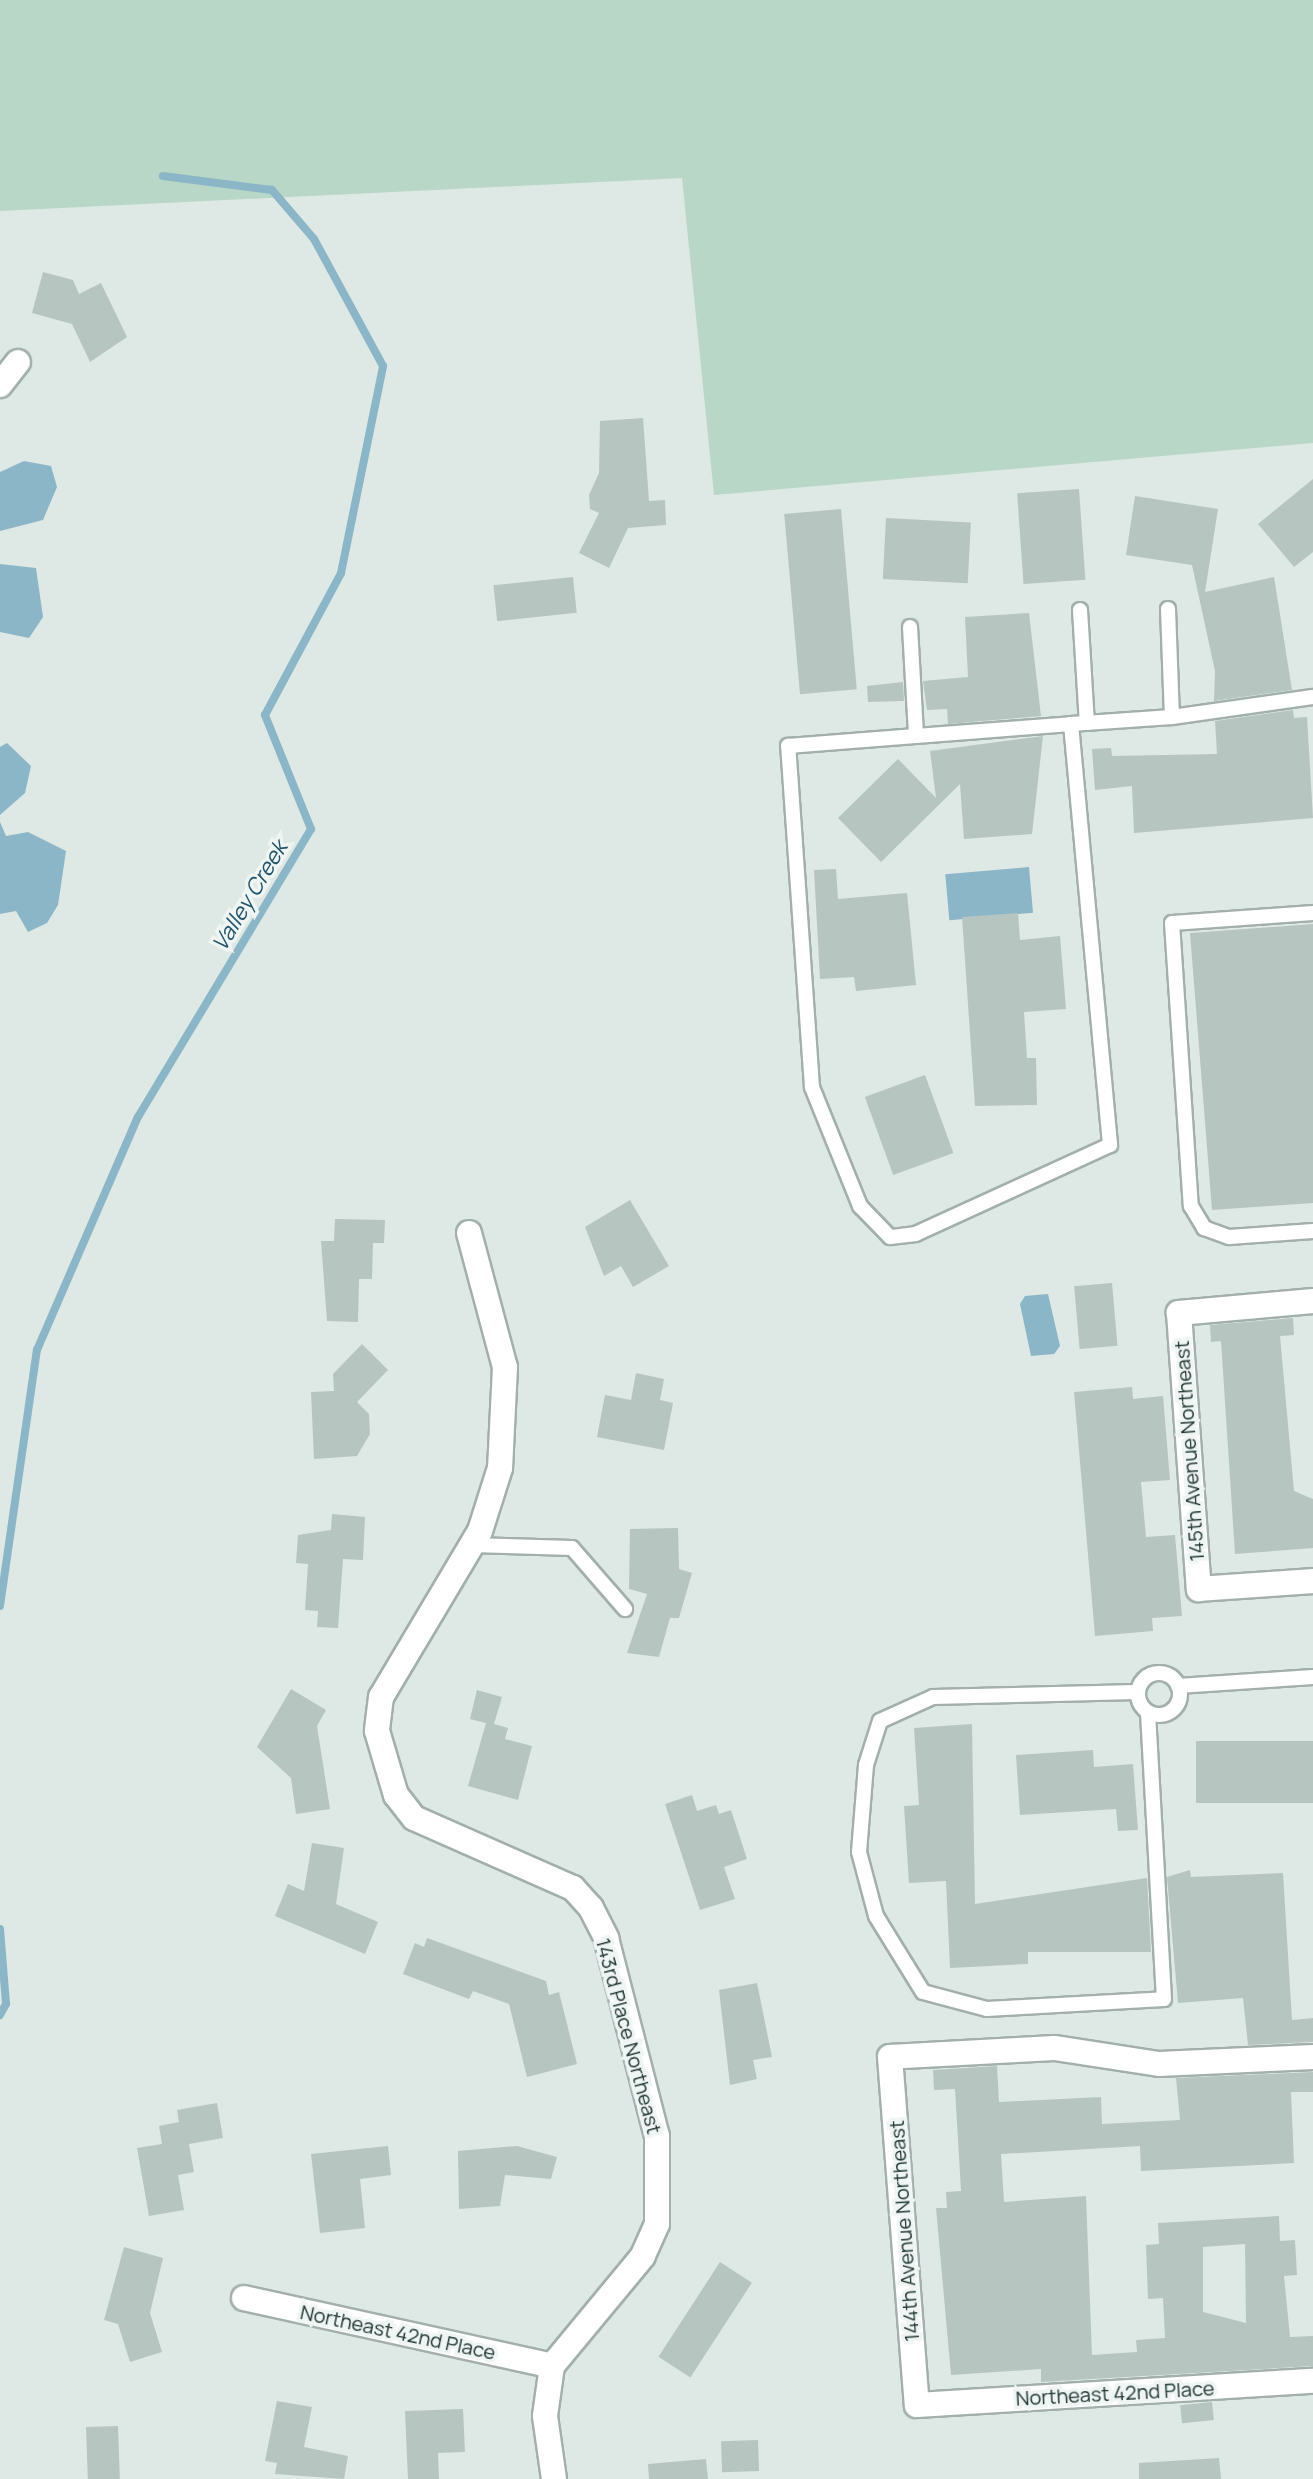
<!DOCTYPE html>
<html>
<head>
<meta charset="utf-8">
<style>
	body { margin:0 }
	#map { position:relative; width:1313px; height:2479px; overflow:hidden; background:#dee8e5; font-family:Manrope,sans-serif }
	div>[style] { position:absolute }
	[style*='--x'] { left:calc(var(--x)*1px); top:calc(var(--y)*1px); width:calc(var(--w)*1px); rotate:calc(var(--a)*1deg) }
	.green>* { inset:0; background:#b9d7c6 }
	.water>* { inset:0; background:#8bb6c8; transform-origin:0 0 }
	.stream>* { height:8px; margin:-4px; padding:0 4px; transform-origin:4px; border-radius:4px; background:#8bb6c8 }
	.building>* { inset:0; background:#b7c5c1; transform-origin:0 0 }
	.roads { filter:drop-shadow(2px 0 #a2afac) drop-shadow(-2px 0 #a2afac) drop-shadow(0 2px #a2afac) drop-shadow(0 -2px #a2afac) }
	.service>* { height:14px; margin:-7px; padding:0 7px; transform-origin:7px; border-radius:7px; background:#fff }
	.service>.ring { margin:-7px; padding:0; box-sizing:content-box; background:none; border:14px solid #fff; border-radius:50% }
	.minor>* { height:24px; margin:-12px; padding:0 12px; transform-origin:12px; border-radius:12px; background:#fff }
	span { translate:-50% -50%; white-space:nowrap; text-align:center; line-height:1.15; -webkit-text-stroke:7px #eef5f3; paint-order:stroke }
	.street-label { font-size:20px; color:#213633 }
	.water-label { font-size:22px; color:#22546b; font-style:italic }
</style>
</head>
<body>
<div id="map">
	<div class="green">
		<i style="clip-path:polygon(0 0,1313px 0,1313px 443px,714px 495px,682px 178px,0 211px)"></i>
	</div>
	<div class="water">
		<i style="clip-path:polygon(24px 461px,51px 466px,57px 487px,43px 520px,0 531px,0 472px)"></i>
		<i style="clip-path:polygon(0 564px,36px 568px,43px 617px,29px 638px,0 632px)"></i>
		<i style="clip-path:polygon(7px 743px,31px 766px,25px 793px,0 815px,0 747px)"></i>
		<i style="clip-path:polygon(0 822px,6px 836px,28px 832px,66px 851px,58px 905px,47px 923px,28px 932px,16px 911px,0 914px)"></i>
		<i style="left:1029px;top:867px;width:46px;height:84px;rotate:85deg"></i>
		<i style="clip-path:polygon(1048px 1294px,1060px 1346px,1054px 1354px,1031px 1356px,1020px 1304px,1025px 1296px)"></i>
	</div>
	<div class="stream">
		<i style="--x:0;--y:1606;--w:259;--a:-81.8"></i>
		<i style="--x:37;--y:1350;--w:254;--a:-66.6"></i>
		<i style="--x:138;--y:1117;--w:336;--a:-59"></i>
		<i style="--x:311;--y:829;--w:123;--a:-112"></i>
		<i style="--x:265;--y:715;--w:161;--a:-61.8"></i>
		<i style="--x:341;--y:573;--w:211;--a:-78.5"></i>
		<i style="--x:383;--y:366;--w:145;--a:-118.5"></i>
		<i style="--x:314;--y:239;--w:65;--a:-130.6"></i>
		<i style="--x:272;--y:190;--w:110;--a:-172.7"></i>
		<i style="--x:0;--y:1929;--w:75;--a:85.4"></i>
		<i style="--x:6;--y:2004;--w:13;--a:119"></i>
	</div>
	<div class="building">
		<i style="clip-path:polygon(43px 272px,73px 280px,79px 294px,101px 283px,127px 337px,90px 362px,72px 324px,32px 313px)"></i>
		<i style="clip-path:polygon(643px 418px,649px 501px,665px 500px,666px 525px,628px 528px,609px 568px,579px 553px,599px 513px,590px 509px,589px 495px,599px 473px,600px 421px)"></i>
		<i style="clip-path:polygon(1313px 479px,1313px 552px,1294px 567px,1258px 524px)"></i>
		<i style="left:1079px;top:489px;width:91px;height:62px;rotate:86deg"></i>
		<i style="clip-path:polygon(1135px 496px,1218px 509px,1205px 592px,1274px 577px,1292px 690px,1214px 701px,1215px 671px,1192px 565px,1126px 555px)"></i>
		<i style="left:841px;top:509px;width:181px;height:57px;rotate:85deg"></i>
		<i style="left:886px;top:518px;width:85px;height:61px;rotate:3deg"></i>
		<i style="left:573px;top:577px;width:36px;height:80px;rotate:84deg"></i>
		<i style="clip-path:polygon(1029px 613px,1041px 716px,948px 724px,947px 709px,927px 710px,923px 681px,968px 677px,965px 617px)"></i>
		<i style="clip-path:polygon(903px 682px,904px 701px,868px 702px,867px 686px)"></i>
		<i style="clip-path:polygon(1293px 710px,1294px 718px,1307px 717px,1313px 818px,1134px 833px,1132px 786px,1095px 790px,1092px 749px,1111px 748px,1112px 756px,1217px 754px,1215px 721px)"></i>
		<i style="clip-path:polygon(1043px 736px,1032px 834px,964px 839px,960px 784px,881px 862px,838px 818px,898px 759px,936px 798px,930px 751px)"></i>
		<i style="clip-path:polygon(836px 869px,838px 899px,907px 893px,916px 985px,856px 991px,854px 977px,820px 979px,814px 870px)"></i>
		<i style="clip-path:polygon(1018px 913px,1020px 940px,1060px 936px,1066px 1009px,1024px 1012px,1027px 1058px,1036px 1058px,1037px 1105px,975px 1106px,962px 917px)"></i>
		<i style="clip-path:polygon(1313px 924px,1313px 1203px,1212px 1210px,1190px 933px)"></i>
		<i style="left:925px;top:1075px;width:83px;height:64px;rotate:70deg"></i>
		<i style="clip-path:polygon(630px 1200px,669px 1266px,633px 1287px,621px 1266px,604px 1276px,585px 1227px)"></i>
		<i style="clip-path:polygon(335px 1219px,385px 1220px,384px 1243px,373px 1243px,372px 1279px,359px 1279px,358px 1322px,327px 1321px,321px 1241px,334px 1241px)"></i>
		<i style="left:1112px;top:1283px;width:63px;height:38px;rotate:85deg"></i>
		<i style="clip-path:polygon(1293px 1318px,1294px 1335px,1280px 1336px,1294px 1491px,1313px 1499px,1313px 1548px,1235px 1554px,1221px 1341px,1211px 1342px,1210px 1325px)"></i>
		<i style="clip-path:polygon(362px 1344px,388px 1370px,357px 1402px,369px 1414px,370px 1434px,357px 1456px,314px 1459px,311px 1392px,334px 1391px,333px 1374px)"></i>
		<i style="clip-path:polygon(636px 1373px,664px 1379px,660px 1400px,673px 1403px,664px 1450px,597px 1437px,605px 1395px,631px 1400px)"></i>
		<i style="clip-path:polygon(1132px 1387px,1133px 1399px,1163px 1396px,1170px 1480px,1141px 1482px,1146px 1537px,1175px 1535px,1182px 1616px,1152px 1618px,1153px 1631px,1095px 1636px,1074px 1392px)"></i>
		<i style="clip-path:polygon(332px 1514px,365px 1517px,363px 1560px,343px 1559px,338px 1628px,317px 1627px,318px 1611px,305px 1610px,308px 1564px,296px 1563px,298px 1535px,331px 1530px)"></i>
		<i style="clip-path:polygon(678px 1528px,679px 1569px,692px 1573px,679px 1618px,670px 1618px,659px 1657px,627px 1653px,647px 1594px,629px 1589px,630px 1529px)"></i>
		<i style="clip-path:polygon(291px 1689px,326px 1710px,317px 1726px,330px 1809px,296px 1814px,291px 1778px,257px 1747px)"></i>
		<i style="clip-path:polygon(477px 1690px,502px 1697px,494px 1724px,508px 1728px,505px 1739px,532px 1746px,518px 1800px,468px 1786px,486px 1723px,470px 1719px)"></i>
		<i style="clip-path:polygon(972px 1724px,975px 1904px,1147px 1878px,1151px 1952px,1028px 1952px,1028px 1964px,950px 1968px,946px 1881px,909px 1883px,904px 1806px,919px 1805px,914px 1728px)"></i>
		<i style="left:1313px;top:1741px;width:62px;height:117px;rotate:90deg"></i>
		<i style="clip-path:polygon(1093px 1750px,1094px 1767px,1133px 1764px,1138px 1830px,1118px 1831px,1116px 1809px,1020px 1815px,1016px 1755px)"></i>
		<i style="clip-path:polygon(692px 1795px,697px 1811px,716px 1805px,719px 1814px,731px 1810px,747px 1859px,724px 1867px,735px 1899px,700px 1910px,665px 1804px)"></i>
		<i style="clip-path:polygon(312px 1843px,344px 1848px,336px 1904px,378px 1922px,365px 1954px,275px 1916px,288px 1884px,304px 1891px)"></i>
		<i style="clip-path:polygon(1190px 1870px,1191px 1877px,1283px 1873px,1292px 2020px,1313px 2018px,1313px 2042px,1248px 2045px,1243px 1998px,1178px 2003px,1167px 1877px)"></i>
		<i style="clip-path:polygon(427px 1938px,546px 1981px,549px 1995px,559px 1992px,577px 2064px,527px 2077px,509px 2004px,473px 1991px,469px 1999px,403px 1974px,415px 1943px,424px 1947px)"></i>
		<i style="clip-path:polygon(757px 1983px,772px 2057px,753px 2060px,757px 2079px,730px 2085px,719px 1990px)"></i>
		<i style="clip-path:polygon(evenodd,997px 2066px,999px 2102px,1101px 2097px,1102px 2124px,1180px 2120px,1176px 2078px,1313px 2072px,1313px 2092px,1291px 2092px,1294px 2163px,1141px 2171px,1140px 2146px,1001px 2154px,1004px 2202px,1086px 2196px,1092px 2355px,1137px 2352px,1136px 2340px,1165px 2338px,1163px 2298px,1148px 2299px,1146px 2245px,1159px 2244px,1158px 2223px,1279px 2216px,1280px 2241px,1295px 2240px,1297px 2275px,1284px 2276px,1290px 2337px,1313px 2336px,1313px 2366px,1041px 2382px,1041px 2369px,951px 2375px,936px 2208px,947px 2208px,946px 2192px,961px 2191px,955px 2089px,934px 2090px,933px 2070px,997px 2066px,1245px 2244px,1246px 2323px,1203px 2312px,1203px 2247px,1245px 2244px)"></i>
		<i style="clip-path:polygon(217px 2103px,223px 2138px,189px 2144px,194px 2172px,178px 2175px,184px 2210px,149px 2216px,137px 2148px,162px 2144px,159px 2126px,179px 2122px,177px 2110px)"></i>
		<i style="clip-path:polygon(388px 2146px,391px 2175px,360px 2179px,365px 2228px,320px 2233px,311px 2154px)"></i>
		<i style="clip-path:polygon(517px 2146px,557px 2157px,551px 2179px,505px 2175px,500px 2206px,459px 2209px,458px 2151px)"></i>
		<i style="clip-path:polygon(124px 2247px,163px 2258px,150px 2313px,162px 2352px,130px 2362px,118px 2324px,104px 2320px)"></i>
		<i style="left:720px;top:2262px;width:38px;height:113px;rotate:33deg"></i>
		<i style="clip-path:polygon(277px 2401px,312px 2407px,304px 2447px,348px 2456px,344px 2479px,275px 2474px,277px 2463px,265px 2461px)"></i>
		<i style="left:1212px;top:2402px;width:18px;height:32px;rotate:84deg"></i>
		<i style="clip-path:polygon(463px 2409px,465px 2452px,438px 2453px,439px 2479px,408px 2479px,405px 2411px)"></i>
		<i style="left:118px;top:2426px;width:53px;height:32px;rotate:88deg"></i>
		<i style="left:758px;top:2440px;width:31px;height:37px;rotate:88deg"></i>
		<i style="clip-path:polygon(1219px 2458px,1221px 2479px,1139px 2479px,1139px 2463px)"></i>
		<i style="clip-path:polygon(706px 2459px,708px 2479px,649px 2479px,648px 2464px)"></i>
	</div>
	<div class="roads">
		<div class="service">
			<i style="--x:1168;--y:609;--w:108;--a:87.9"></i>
			<i style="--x:1080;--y:610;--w:113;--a:86.5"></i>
			<i style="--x:910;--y:627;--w:109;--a:86.8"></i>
			<i style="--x:1071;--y:724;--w:423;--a:84.7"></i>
			<i style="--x:1110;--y:1145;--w:213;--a:155.4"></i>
			<i style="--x:916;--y:1234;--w:26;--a:173"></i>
			<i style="--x:890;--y:1237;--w:43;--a:-134.1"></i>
			<i style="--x:860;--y:1206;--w:128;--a:-112"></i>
			<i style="--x:812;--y:1087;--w:342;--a:-94"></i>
			<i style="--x:788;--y:746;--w:128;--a:-4.5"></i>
			<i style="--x:916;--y:736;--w:155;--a:-4.4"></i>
			<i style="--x:1071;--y:724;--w:101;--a:-4"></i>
			<i style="--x:1172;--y:717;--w:142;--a:-8.1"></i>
			<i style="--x:1313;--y:913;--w:141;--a:175.9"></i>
			<i style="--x:1172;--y:923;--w:284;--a:86.2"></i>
			<i style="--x:1191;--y:1206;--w:26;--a:59"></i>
			<i style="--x:1204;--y:1228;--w:27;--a:20"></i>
			<i style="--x:1229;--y:1237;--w:84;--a:-4.1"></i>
			<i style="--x:472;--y:1545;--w:100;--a:1.7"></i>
			<i style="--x:572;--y:1548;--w:81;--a:49"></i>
			<i class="ring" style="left:1138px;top:1673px;width:28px;height:28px"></i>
			<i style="--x:1178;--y:1686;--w:135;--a:-3.8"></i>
			<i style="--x:1137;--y:1692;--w:204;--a:178.6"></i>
			<i style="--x:933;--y:1697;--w:58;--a:155.6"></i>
			<i style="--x:880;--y:1721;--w:46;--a:107.7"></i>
			<i style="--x:866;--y:1765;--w:87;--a:94.6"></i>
			<i style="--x:859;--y:1852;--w:66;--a:75.1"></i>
			<i style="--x:876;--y:1916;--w:89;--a:58.3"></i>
			<i style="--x:923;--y:1992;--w:66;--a:14.9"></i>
			<i style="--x:987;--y:2009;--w:177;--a:-3.2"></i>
			<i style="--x:1164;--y:1999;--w:286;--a:-93.2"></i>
		</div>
		<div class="minor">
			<i style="--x:0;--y:385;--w:29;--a:-52"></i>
			<i style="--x:469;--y:1233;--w:139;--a:75"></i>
			<i style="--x:505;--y:1367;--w:101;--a:92.8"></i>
			<i style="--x:500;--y:1468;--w:66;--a:107.6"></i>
			<i style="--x:480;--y:1531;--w:193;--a:120.8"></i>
			<i style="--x:381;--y:1697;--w:34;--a:97"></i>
			<i style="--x:377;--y:1731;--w:67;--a:73.5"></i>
			<i style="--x:396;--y:1795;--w:29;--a:52"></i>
			<i style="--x:414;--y:1818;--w:174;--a:23.8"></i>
			<i style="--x:573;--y:1888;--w:27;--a:48"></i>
			<i style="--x:591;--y:1908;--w:34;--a:63"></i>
			<i style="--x:606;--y:1938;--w:204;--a:75.6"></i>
			<i style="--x:657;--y:2136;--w:88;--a:90"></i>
			<i style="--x:657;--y:2224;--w:35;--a:114"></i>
			<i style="--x:643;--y:2256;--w:143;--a:129.6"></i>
			<i style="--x:552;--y:2366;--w:50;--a:98"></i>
			<i style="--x:545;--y:2416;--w:64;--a:81.9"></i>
			<i style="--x:1313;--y:1301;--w:135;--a:174.9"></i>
			<i style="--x:1179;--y:1313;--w:277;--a:85.9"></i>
			<i style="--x:1199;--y:1589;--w:114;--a:-4"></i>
			<i style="--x:1313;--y:2057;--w:154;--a:177.4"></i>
			<i style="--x:1159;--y:2064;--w:106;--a:-171.3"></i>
			<i style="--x:1054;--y:2048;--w:164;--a:176.9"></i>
			<i style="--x:890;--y:2057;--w:349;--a:85.6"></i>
			<i style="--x:917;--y:2405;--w:397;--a:-3.5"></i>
			<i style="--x:244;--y:2298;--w:315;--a:12.4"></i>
		</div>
	</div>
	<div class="street-label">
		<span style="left:1189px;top:1451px;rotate:-94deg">145th Avenue Northeast</span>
		<span style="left:629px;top:2036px;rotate:75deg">143rd Place Northeast</span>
		<span style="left:904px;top:2231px;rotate:-94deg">144th Avenue Northeast</span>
		<span style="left:398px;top:2332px;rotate:12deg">Northeast 42nd Place</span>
		<span style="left:1115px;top:2393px;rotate:-3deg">Northeast 42nd Place</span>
	</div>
	<div class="water-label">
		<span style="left:250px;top:896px;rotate:-59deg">Valley Creek</span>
	</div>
</div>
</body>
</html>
